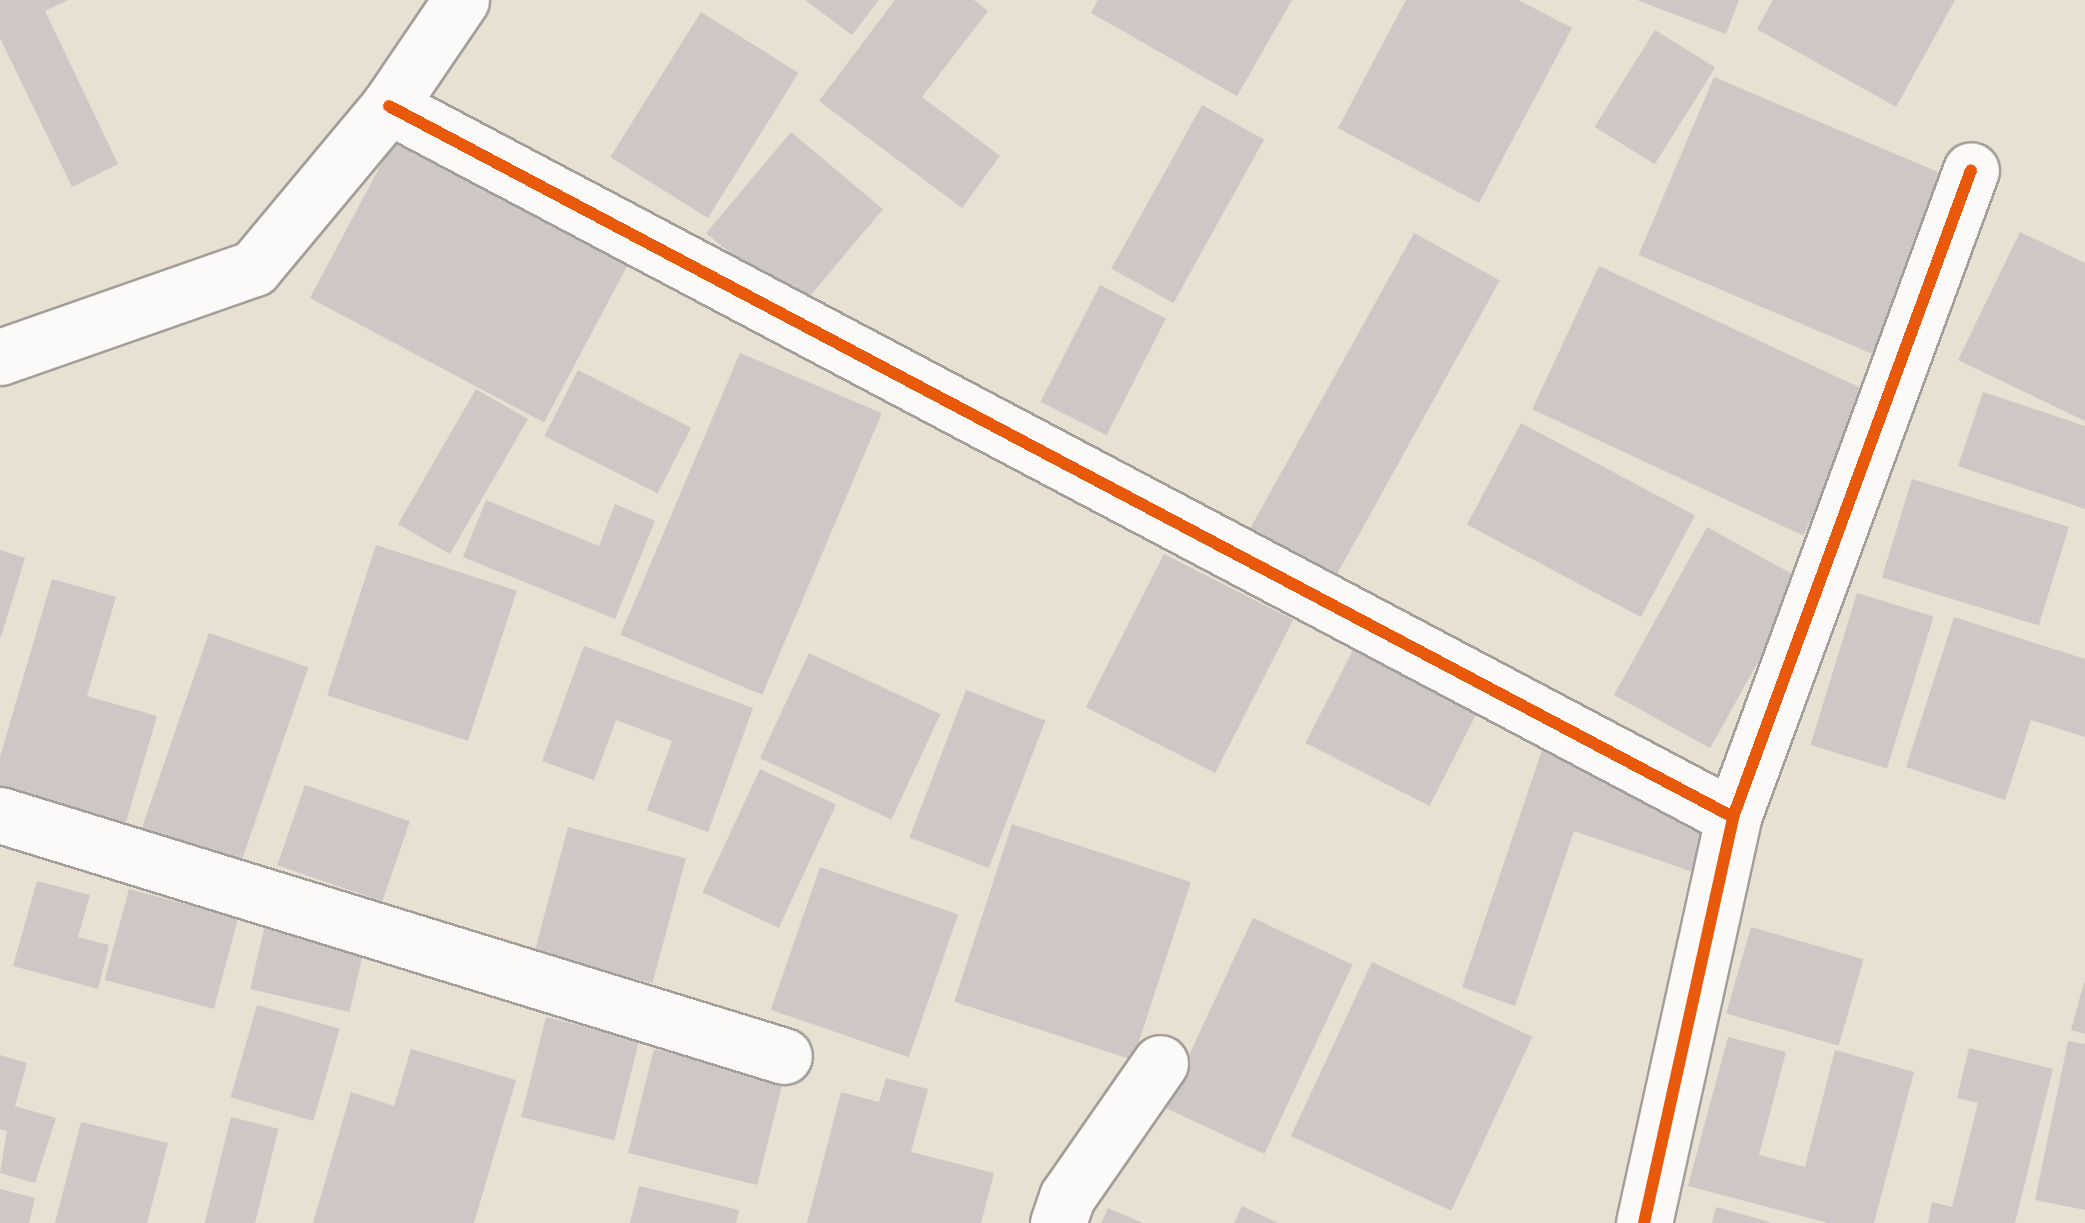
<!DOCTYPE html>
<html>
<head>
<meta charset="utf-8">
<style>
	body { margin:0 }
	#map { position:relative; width:2085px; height:1223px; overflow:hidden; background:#e8e0d2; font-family:Kalam,sans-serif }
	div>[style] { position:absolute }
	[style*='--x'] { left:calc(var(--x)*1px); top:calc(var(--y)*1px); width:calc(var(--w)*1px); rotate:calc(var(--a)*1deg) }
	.building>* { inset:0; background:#cfc6c6; transform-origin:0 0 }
	.roads { filter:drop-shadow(2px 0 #a39e99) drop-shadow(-2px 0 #a39e99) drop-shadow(0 2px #a39e99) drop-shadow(0 -2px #a39e99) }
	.minor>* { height:55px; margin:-27.5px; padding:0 27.5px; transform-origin:27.5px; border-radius:27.5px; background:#fcfaf8 }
	.cycleway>* { height:12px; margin:-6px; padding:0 6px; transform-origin:6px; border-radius:6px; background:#e8590c }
	span { translate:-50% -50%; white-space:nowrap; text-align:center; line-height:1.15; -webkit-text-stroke:8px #fdfcf7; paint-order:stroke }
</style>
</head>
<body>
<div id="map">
	<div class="building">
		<i style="clip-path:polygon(0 0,68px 0,45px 11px,118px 164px,72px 187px,0 38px)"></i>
		<i style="clip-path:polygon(805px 0,879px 0,852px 35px)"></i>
		<i style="clip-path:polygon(895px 0,974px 0,988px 11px,922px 97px,1000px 156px,962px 208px,819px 101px)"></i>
		<i style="clip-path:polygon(1098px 0,1292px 0,1237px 96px,1091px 13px)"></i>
		<i style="clip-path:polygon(1406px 0,1518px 0,1572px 28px,1479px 203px,1338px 128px)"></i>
		<i style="clip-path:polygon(1637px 0,1739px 0,1726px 34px)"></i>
		<i style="clip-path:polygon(1773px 0,1955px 0,1896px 107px,1757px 29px)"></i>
		<i style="left:701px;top:12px;width:115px;height:171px;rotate:32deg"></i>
		<i style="left:1655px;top:30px;width:71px;height:114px;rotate:32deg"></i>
		<i style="left:1714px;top:77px;width:267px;height:193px;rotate:23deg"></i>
		<i style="left:1202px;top:105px;width:71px;height:187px;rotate:29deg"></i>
		<i style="left:402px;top:125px;width:265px;height:196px;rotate:28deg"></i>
		<i style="left:791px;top:132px;width:120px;height:132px;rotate:40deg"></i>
		<i style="clip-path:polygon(2020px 232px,2085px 263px,2085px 421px,1958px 360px)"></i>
		<i style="left:1414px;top:233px;width:98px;height:337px;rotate:29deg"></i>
		<i style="left:1599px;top:266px;width:299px;height:158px;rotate:25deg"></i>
		<i style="left:1100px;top:285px;width:74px;height:131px;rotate:27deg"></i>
		<i style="left:740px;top:353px;width:154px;height:306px;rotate:23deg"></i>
		<i style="left:578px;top:370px;width:127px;height:74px;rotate:27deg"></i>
		<i style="left:476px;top:389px;width:60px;height:156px;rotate:30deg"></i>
		<i style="clip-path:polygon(1983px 392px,2085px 426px,2085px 509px,1958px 466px)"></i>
		<i style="left:1521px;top:423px;width:197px;height:115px;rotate:28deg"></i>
		<i style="left:1912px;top:479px;width:164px;height:103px;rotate:17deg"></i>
		<i style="clip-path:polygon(486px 500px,599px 546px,615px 504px,655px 521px,615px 619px,463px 557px)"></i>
		<i style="left:1707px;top:527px;width:110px;height:192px;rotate:29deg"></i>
		<i style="left:376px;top:545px;width:148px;height:158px;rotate:18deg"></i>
		<i style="clip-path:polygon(0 550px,25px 558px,1px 637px,0 636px)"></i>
		<i style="left:1164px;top:554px;width:145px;height:172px;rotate:27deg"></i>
		<i style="clip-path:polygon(52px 579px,116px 597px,87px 696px,157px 716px,123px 832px,0 796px,0 757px)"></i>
		<i style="left:1857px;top:593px;width:80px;height:159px;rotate:17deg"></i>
		<i style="clip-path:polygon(1954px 617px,2085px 659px,2085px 737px,2031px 720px,2005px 800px,1906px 767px)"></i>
		<i style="left:209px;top:633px;width:105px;height:215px;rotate:19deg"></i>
		<i style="left:1356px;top:644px;width:139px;height:111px;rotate:27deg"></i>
		<i style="clip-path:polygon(584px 646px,753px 708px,708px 832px,647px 810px,672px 741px,616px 720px,594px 780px,542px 761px)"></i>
		<i style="left:809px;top:653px;width:145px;height:116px;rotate:25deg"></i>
		<i style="left:966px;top:690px;width:85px;height:158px;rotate:21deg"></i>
		<i style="clip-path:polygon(1542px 750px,1718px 811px,1696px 873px,1574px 831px,1515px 1006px,1462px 987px)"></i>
		<i style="left:760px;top:769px;width:84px;height:136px;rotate:25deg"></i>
		<i style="left:305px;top:785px;width:111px;height:85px;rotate:19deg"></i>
		<i style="left:1012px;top:824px;width:188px;height:187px;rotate:18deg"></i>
		<i style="left:568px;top:827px;width:122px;height:129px;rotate:15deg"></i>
		<i style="left:820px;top:867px;width:146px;height:151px;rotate:19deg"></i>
		<i style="clip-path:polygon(37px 881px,90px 895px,78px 937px,109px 945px,98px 989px,13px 966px)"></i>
		<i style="left:129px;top:889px;width:113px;height:94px;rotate:15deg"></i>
		<i style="left:267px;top:916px;width:102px;height:75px;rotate:13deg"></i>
		<i style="left:1253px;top:918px;width:110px;height:209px;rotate:25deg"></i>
		<i style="left:1751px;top:927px;width:117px;height:90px;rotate:16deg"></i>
		<i style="left:1372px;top:962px;width:177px;height:192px;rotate:25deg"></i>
		<i style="clip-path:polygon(2084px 982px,2085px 982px,2085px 1034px,2071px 1030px)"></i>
		<i style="left:257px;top:1005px;width:86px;height:96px;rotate:16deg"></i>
		<i style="left:546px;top:1017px;width:96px;height:103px;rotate:14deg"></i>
		<i style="clip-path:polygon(1728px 1037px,1786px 1052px,1759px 1155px,1805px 1167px,1835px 1050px,1914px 1072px,1874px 1223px,1828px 1223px,1688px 1186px)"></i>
		<i style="clip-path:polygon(2068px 1041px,2085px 1044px,2085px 1210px,2035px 1200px)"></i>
		<i style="clip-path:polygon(1969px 1048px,2053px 1069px,2015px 1223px,1928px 1223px,1932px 1202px,1952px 1207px,1978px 1103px,1957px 1098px)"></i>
		<i style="clip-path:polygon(411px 1049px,516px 1080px,474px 1223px,313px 1223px,351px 1092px,394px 1106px)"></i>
		<i style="left:654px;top:1049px;width:133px;height:107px;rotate:14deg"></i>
		<i style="clip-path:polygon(0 1055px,27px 1063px,15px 1106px,56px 1118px,35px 1183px,0 1173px,7px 1131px,0 1129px)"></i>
		<i style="clip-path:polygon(886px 1078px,928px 1089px,911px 1152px,994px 1173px,981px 1223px,807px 1223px,841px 1092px,879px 1102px)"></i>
		<i style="left:231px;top:1117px;width:49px;height:109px;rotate:14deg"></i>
		<i style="clip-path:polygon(81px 1122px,168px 1143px,147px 1223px,55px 1223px)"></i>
		<i style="clip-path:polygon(639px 1186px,739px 1210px,736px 1223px,630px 1223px)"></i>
		<i style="clip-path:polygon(0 1189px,35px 1198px,29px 1223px,0 1223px)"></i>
		<i style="clip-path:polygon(1242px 1206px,1278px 1223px,1234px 1223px)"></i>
		<i style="clip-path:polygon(1716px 1207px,1770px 1222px,1770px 1223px,1712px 1223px)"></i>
		<i style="clip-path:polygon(1108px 1208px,1143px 1223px,1101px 1223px)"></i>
	</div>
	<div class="roads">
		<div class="minor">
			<i style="--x:389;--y:106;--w:1520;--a:27.88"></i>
			<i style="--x:0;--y:357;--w:269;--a:-19.3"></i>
			<i style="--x:254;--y:268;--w:211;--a:-50.2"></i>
			<i style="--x:389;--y:106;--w:128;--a:-55.8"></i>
			<i style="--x:0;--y:815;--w:820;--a:17.09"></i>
			<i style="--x:1058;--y:1223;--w:28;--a:-71"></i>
			<i style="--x:1067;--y:1197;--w:163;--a:-55.2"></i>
			<i style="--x:1644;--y:1223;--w:416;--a:-77.6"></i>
			<i style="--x:1733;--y:817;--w:689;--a:-69.8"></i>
		</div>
	</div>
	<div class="cycleway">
		<i style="--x:389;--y:106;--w:1520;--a:27.88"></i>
		<i style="--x:1644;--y:1223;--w:416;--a:-77.6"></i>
		<i style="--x:1733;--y:817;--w:689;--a:-69.8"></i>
	</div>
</div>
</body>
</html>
